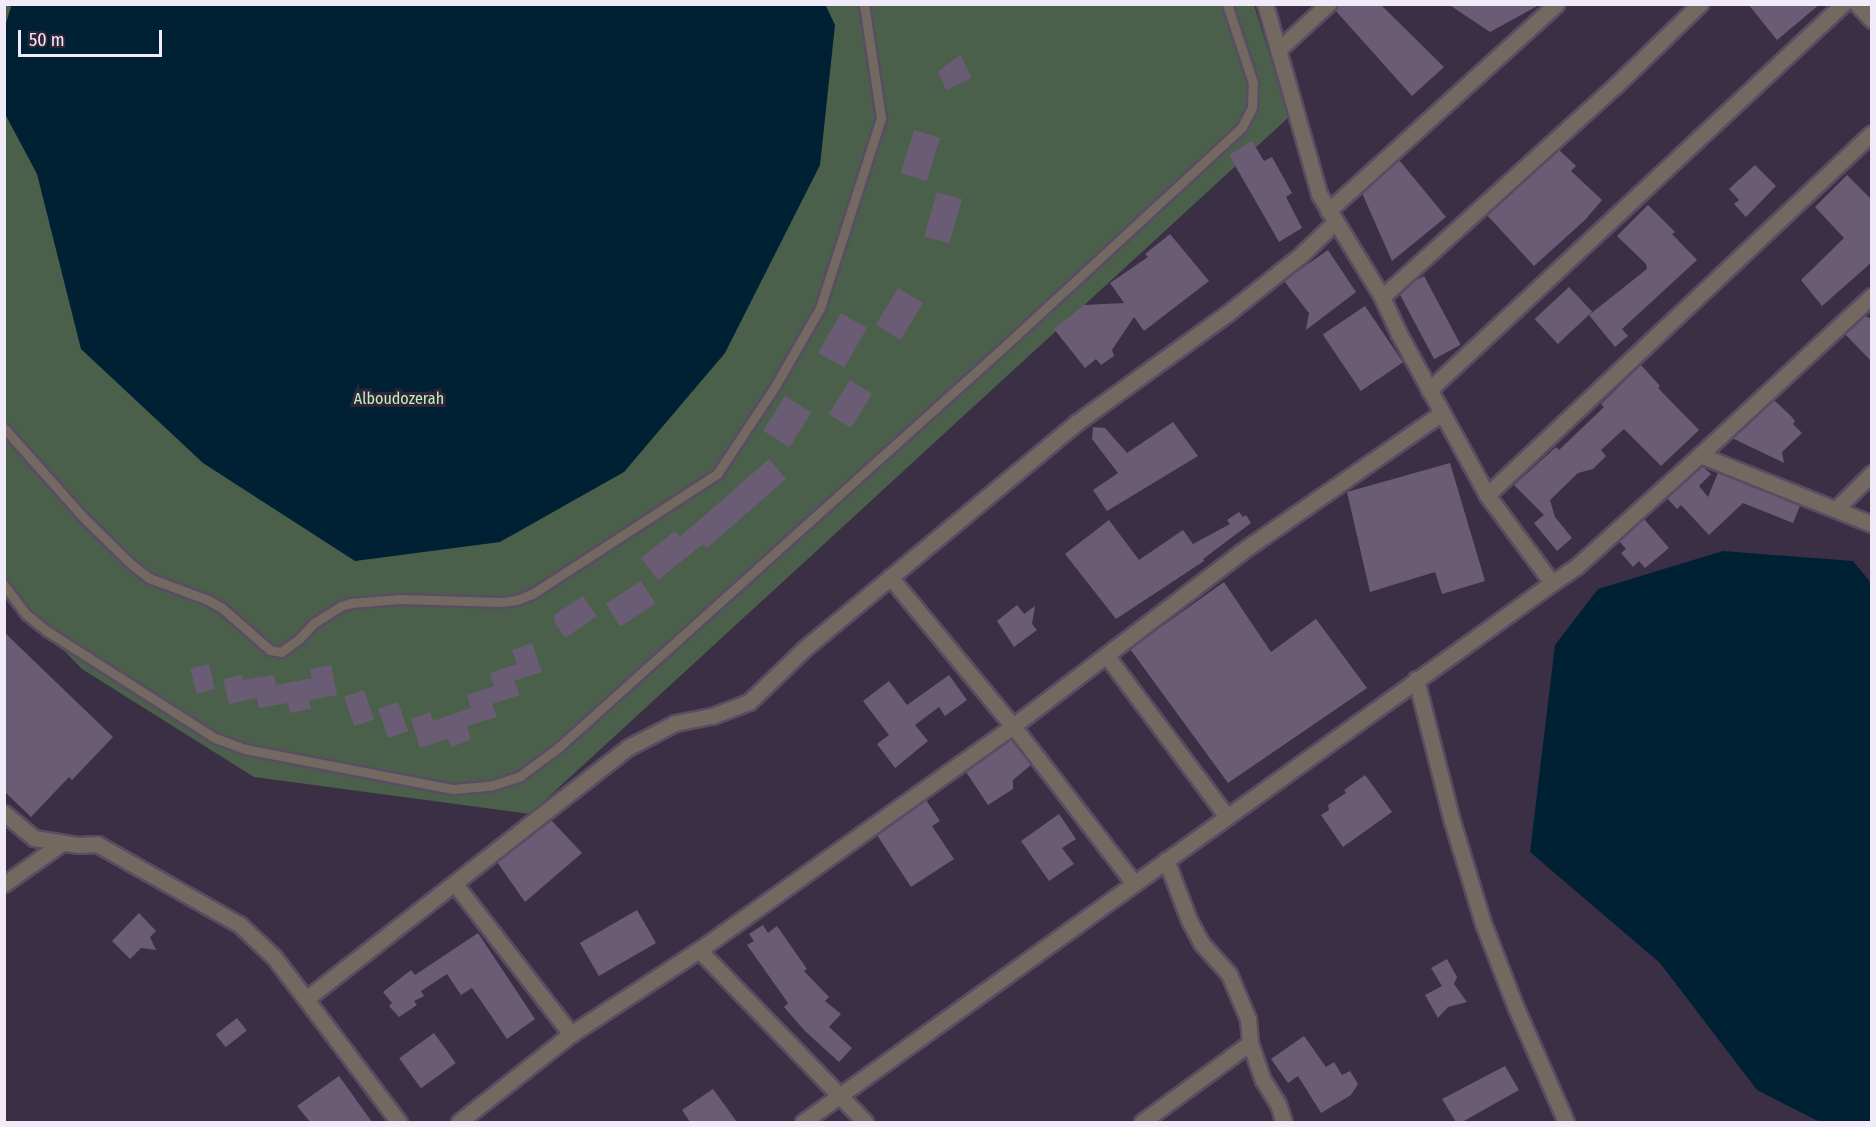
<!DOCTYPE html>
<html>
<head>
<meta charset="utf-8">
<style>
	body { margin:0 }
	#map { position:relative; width:1876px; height:1127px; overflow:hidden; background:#3b2f45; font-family:"Fira Sans Condensed",sans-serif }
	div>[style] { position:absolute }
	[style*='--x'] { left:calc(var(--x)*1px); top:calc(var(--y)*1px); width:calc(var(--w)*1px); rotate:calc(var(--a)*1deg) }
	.green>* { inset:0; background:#4b604a }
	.water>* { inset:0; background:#002033 }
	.building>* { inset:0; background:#6a5c74; transform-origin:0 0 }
	.roads { filter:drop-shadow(2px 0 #584d62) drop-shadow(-2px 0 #584d62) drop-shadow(0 2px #584d62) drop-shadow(0 -2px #584d62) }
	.lane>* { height:9px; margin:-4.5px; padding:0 4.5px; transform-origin:4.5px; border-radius:4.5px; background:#746961 }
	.street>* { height:15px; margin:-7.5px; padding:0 7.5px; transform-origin:7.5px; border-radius:7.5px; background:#746961 }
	span { translate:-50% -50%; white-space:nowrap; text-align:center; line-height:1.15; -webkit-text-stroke:6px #31253a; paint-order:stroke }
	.park-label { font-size:16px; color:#bcf3ba }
	.frame { position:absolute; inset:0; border:6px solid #f1eaf8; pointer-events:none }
	.scale { position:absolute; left:18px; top:30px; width:144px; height:27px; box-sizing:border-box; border:3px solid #f1eaf8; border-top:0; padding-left:8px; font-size:18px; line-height:21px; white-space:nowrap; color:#f1eaf8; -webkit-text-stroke:4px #31253a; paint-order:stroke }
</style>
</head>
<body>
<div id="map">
	<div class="green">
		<i style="clip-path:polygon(4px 5px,1254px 5px,1289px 117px,530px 814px,254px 777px,82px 669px,5px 590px)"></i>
	</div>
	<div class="water">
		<i style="clip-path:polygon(825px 4px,835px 25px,820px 165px,725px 353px,624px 472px,500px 542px,355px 561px,203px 463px,81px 349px,37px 174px,5px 114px,4px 29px,11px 7px,9px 5px)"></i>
		<i style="clip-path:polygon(1723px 551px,1853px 561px,1871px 583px,1871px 1122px,1820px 1122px,1757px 1090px,1660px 963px,1530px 852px,1555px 645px,1598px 589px)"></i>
	</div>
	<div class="building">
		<i style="clip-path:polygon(1337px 4px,1380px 4px,1444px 67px,1412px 96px,1335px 10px)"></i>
		<i style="clip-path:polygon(1448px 4px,1541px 4px,1490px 32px)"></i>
		<i style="clip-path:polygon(1748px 4px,1820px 4px,1777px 40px)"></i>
		<i style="clip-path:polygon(960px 55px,972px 78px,946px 90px,938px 72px)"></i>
		<i style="left:914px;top:130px;width:27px;height:45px;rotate:17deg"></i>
		<i style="clip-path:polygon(1252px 141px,1264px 161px,1272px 157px,1292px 193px,1286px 197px,1302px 228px,1279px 242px,1229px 155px)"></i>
		<i style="clip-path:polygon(1559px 150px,1576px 166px,1571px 171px,1602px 200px,1585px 220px,1534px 266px,1487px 215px)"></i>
		<i style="clip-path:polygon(1399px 160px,1446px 217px,1392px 261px,1362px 193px)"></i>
		<i style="clip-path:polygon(1755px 165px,1776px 186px,1746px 217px,1734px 204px,1739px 200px,1729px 189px)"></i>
		<i style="clip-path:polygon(1847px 175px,1872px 200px,1872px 262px,1822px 306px,1801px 280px,1844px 238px,1815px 207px)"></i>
		<i style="left:937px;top:192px;width:26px;height:46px;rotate:16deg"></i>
		<i style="clip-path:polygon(1648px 205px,1675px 232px,1672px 234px,1697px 260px,1622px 329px,1628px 336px,1615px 347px,1589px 315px,1647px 269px,1646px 264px,1617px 236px)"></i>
		<i style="clip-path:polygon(1170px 234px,1209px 281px,1144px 331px,1134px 317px,1112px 350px,1114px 356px,1101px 365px,1096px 359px,1085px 368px,1054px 329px,1084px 305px,1124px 303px,1110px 283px,1148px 257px,1145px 254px)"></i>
		<i style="clip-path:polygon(1328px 250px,1356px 292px,1306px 330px,1309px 313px,1284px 281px)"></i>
		<i style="left:1424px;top:276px;width:78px;height:30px;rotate:62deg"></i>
		<i style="left:1569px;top:287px;width:34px;height:47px;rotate:47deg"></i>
		<i style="left:898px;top:288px;width:29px;height:43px;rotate:31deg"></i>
		<i style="left:1365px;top:306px;width:68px;height:51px;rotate:56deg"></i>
		<i style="left:841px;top:313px;width:30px;height:46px;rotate:30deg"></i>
		<i style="clip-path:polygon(1865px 316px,1872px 319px,1872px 362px,1845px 334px)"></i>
		<i style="clip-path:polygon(1641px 365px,1660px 386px,1658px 388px,1699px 430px,1661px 466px,1624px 429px,1601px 450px,1606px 456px,1593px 469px,1578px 473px,1550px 500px,1555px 517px,1572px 538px,1557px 551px,1534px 523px,1544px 515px,1514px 485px,1556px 447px,1559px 450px,1604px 407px,1601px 404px)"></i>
		<i style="left:850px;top:380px;width:26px;height:40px;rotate:32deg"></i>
		<i style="left:785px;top:396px;width:31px;height:41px;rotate:32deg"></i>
		<i style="clip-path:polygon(1774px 400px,1791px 416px,1795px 421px,1793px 424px,1802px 433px,1782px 452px,1784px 463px,1732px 438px)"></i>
		<i style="clip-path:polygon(1173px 422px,1198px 456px,1107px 511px,1093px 490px,1118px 473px,1092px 439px,1093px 427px,1105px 428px,1127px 453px)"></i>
		<i style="clip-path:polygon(769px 459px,786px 479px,707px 548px,703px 544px,658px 580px,641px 558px,675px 531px,680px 537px)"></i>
		<i style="clip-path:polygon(1450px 463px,1485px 581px,1442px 594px,1435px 572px,1370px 592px,1347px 492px)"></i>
		<i style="clip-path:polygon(1702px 466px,1711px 474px,1699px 486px,1708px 497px,1718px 473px,1800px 506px,1793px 523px,1743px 503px,1709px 535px,1681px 505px,1677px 509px,1667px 498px)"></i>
		<i style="clip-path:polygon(1239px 512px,1243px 517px,1246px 515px,1251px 523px,1203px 559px,1204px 561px,1116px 619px,1065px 554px,1109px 520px,1139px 560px,1183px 530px,1193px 544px,1230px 524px,1227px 520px)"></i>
		<i style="clip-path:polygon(1644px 519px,1669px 548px,1645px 568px,1639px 561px,1633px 567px,1621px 553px,1626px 549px,1619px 541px)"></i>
		<i style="left:641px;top:581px;width:27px;height:42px;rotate:57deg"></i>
		<i style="clip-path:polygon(1224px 582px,1271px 652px,1316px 619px,1367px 688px,1228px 783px,1130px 649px)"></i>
		<i style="clip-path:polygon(583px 596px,597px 616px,565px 638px,554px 621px,554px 615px)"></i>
		<i style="clip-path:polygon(1017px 605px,1024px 614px,1035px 606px,1032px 624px,1037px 630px,1014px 647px,997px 621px)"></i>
		<i style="clip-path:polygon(4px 632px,113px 737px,72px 780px,69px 777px,31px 817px,4px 791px)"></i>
		<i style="clip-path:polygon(532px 643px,542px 672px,514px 681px,520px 695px,492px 704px,497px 717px,467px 726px,471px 740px,451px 747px,448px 739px,420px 748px,411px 719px,430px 712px,433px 721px,471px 708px,467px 695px,494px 686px,490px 673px,517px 664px,512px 650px)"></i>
		<i style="left:209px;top:664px;width:26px;height:19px;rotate:77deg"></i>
		<i style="clip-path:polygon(331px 665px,337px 695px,309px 700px,311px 709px,290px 713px,288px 703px,259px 708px,257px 698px,229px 704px,223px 679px,242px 675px,243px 680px,274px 675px,276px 685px,312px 678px,310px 669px)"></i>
		<i style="clip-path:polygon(949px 675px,967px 700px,945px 716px,939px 707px,915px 725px,928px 741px,895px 768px,877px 744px,889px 735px,863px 701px,889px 681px,907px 705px)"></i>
		<i style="left:364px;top:690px;width:31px;height:21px;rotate:71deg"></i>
		<i style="left:398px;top:702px;width:31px;height:21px;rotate:71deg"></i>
		<i style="clip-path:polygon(1011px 739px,1031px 765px,1013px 780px,1013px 789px,988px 805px,966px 772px)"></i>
		<i style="clip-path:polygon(1365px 775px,1392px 812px,1343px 847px,1321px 815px,1329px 810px,1328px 805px,1346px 793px,1344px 790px)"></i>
		<i style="clip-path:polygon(926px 800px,940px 821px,932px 826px,954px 859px,911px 887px,877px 835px)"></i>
		<i style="clip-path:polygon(1059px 814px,1076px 839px,1062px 848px,1074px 864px,1049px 881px,1021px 841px)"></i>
		<i style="clip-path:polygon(551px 820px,582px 853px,525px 902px,497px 862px)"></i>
		<i style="left:637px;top:910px;width:38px;height:66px;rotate:60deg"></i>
		<i style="clip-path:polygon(139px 913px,156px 931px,150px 937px,156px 950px,141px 948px,130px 959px,112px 941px)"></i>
		<i style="clip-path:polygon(763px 925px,768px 933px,777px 926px,807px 969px,804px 971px,829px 997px,825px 1001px,841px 1014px,829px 1027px,852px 1048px,839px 1062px,805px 1031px,784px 1007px,788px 1003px,747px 945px,754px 941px,749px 934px)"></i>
		<i style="clip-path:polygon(478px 933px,535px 1019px,507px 1039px,472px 988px,461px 995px,447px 974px,421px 991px,424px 996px,414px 1001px,417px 1005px,399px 1017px,389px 1006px,392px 1003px,383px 992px,411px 970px,415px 975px)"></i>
		<i style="clip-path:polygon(1447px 959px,1457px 977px,1454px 984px,1467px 1002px,1448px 1007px,1438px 1018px,1425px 995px,1442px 986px,1431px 968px)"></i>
		<i style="left:237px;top:1018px;width:16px;height:27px;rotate:52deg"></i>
		<i style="left:434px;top:1033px;width:37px;height:43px;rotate:54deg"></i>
		<i style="clip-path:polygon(1304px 1036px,1326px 1067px,1334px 1062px,1342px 1075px,1350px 1071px,1358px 1084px,1351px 1095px,1321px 1113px,1298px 1076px,1288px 1083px,1271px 1059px)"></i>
		<i style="clip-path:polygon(1505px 1066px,1519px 1090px,1462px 1122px,1456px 1122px,1442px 1099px)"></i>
		<i style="clip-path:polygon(339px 1076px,372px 1122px,310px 1122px,297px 1106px)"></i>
		<i style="clip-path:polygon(713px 1089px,737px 1122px,690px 1122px,682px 1110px)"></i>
	</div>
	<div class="roads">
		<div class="lane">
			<i style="--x:4;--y:428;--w:119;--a:48.4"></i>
			<i style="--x:83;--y:517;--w:67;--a:44.4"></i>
			<i style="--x:131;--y:564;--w:23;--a:38"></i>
			<i style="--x:149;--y:578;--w:63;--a:20.4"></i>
			<i style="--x:208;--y:600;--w:16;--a:30"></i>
			<i style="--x:222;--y:608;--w:64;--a:41.2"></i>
			<i style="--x:270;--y:650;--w:11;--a:10"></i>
			<i style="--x:281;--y:652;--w:22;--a:-36"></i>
			<i style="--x:299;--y:639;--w:22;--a:-47"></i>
			<i style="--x:314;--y:623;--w:32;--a:-32"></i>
			<i style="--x:341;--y:606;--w:10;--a:-17"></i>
			<i style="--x:351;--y:603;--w:49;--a:-4.7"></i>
			<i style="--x:400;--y:599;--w:101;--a:1.7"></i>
			<i style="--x:501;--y:602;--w:16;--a:-7"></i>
			<i style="--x:517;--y:600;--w:16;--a:-22"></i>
			<i style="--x:532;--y:594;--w:221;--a:-33"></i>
			<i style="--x:717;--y:474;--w:103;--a:-56.5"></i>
			<i style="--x:774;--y:388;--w:92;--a:-60.1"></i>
			<i style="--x:820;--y:308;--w:200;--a:-72.2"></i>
			<i style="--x:881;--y:118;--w:115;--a:-98.5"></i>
			<i style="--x:4;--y:585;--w:38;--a:53"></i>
			<i style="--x:27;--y:615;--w:26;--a:39"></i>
			<i style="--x:47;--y:631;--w:199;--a:32.5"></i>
			<i style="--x:215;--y:738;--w:32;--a:20"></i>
			<i style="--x:245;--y:749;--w:212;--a:10.9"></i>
			<i style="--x:453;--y:789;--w:37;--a:-5"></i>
			<i style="--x:490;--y:786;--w:32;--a:-18"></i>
			<i style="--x:520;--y:776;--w:49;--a:-36.6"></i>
			<i style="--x:559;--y:747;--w:603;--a:-41.97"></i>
			<i style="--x:1007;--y:344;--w:320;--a:-42.7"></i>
			<i style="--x:1242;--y:127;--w:22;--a:-63"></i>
			<i style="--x:1252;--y:107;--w:24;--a:-88"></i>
			<i style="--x:1253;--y:83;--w:83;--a:-108.2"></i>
		</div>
		<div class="street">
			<i style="--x:1265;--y:4;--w:198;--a:74.1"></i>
			<i style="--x:1319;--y:194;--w:121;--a:58.5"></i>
			<i style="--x:1382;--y:297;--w:41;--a:65.3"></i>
			<i style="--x:1399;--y:334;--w:183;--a:61.3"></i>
			<i style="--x:1487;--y:495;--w:109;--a:53.5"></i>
			<i style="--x:1552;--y:583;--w:29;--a:-34"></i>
			<i style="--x:1576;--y:567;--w:167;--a:-42.1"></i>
			<i style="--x:1700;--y:455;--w:234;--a:-42.8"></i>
			<i style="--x:1857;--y:4;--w:22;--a:47"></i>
			<i style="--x:1278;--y:50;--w:68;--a:-42.6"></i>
			<i style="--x:1328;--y:211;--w:308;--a:-42.2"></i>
			<i style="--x:1382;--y:297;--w:316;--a:-42.2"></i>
			<i style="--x:1616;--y:85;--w:117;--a:-44"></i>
			<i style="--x:1429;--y:390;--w:566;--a:-43"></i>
			<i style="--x:1700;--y:455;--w:185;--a:21.9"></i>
			<i style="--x:1487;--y:495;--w:528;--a:-43.24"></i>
			<i style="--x:1836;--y:509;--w:51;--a:-45"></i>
			<i style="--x:890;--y:577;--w:193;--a:50.5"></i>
			<i style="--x:1013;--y:726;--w:198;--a:52.4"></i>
			<i style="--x:1106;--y:655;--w:202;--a:53.2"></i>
			<i style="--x:1416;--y:679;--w:146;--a:75.8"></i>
			<i style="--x:1452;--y:821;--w:107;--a:73.1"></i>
			<i style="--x:1483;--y:923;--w:91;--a:68.8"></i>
			<i style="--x:1516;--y:1008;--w:124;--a:66.3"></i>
			<i style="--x:4;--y:813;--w:39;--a:40"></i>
			<i style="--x:34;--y:838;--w:45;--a:9"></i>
			<i style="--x:78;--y:845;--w:19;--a:-3"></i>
			<i style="--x:97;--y:844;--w:164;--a:29.5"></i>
			<i style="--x:240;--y:925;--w:47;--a:43.3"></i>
			<i style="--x:274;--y:957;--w:207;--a:52.9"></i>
			<i style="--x:1166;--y:860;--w:64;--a:69"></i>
			<i style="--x:1189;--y:920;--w:27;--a:62"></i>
			<i style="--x:1202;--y:944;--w:40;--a:48"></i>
			<i style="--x:1229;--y:974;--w:49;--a:67.1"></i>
			<i style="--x:1248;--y:1019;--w:24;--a:85"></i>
			<i style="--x:1250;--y:1043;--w:39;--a:71"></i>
			<i style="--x:1263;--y:1080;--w:28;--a:58"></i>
			<i style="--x:1278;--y:1104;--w:19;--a:72"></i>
			<i style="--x:4;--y:884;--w:71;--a:-35.3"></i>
			<i style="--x:455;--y:884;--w:190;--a:52.3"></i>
			<i style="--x:699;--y:950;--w:239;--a:46"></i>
			<i style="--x:306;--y:999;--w:407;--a:-38"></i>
			<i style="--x:627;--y:748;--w:54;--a:-27.5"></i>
			<i style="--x:675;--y:723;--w:38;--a:-11"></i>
			<i style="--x:712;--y:716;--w:40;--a:-21"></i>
			<i style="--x:749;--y:702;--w:76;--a:-43.9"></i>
			<i style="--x:804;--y:649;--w:354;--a:-39.7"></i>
			<i style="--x:1076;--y:423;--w:188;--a:-35.9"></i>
			<i style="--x:1228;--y:313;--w:93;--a:-38.5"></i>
			<i style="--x:1301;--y:255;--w:47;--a:-44.1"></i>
			<i style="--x:459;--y:1122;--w:142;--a:-38.2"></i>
			<i style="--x:571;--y:1034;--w:153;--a:-33.3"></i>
			<i style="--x:699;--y:950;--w:386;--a:-35.5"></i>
			<i style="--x:1013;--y:726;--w:287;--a:-37.3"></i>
			<i style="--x:1241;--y:552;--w:244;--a:-34.7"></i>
			<i style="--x:803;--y:1122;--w:923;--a:-35.74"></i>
			<i style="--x:1142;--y:1122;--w:134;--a:-36.2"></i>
		</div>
	</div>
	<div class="park-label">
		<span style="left:399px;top:399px">Alboudozerah</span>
	</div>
	<div class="frame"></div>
	<div class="scale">50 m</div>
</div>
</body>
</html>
